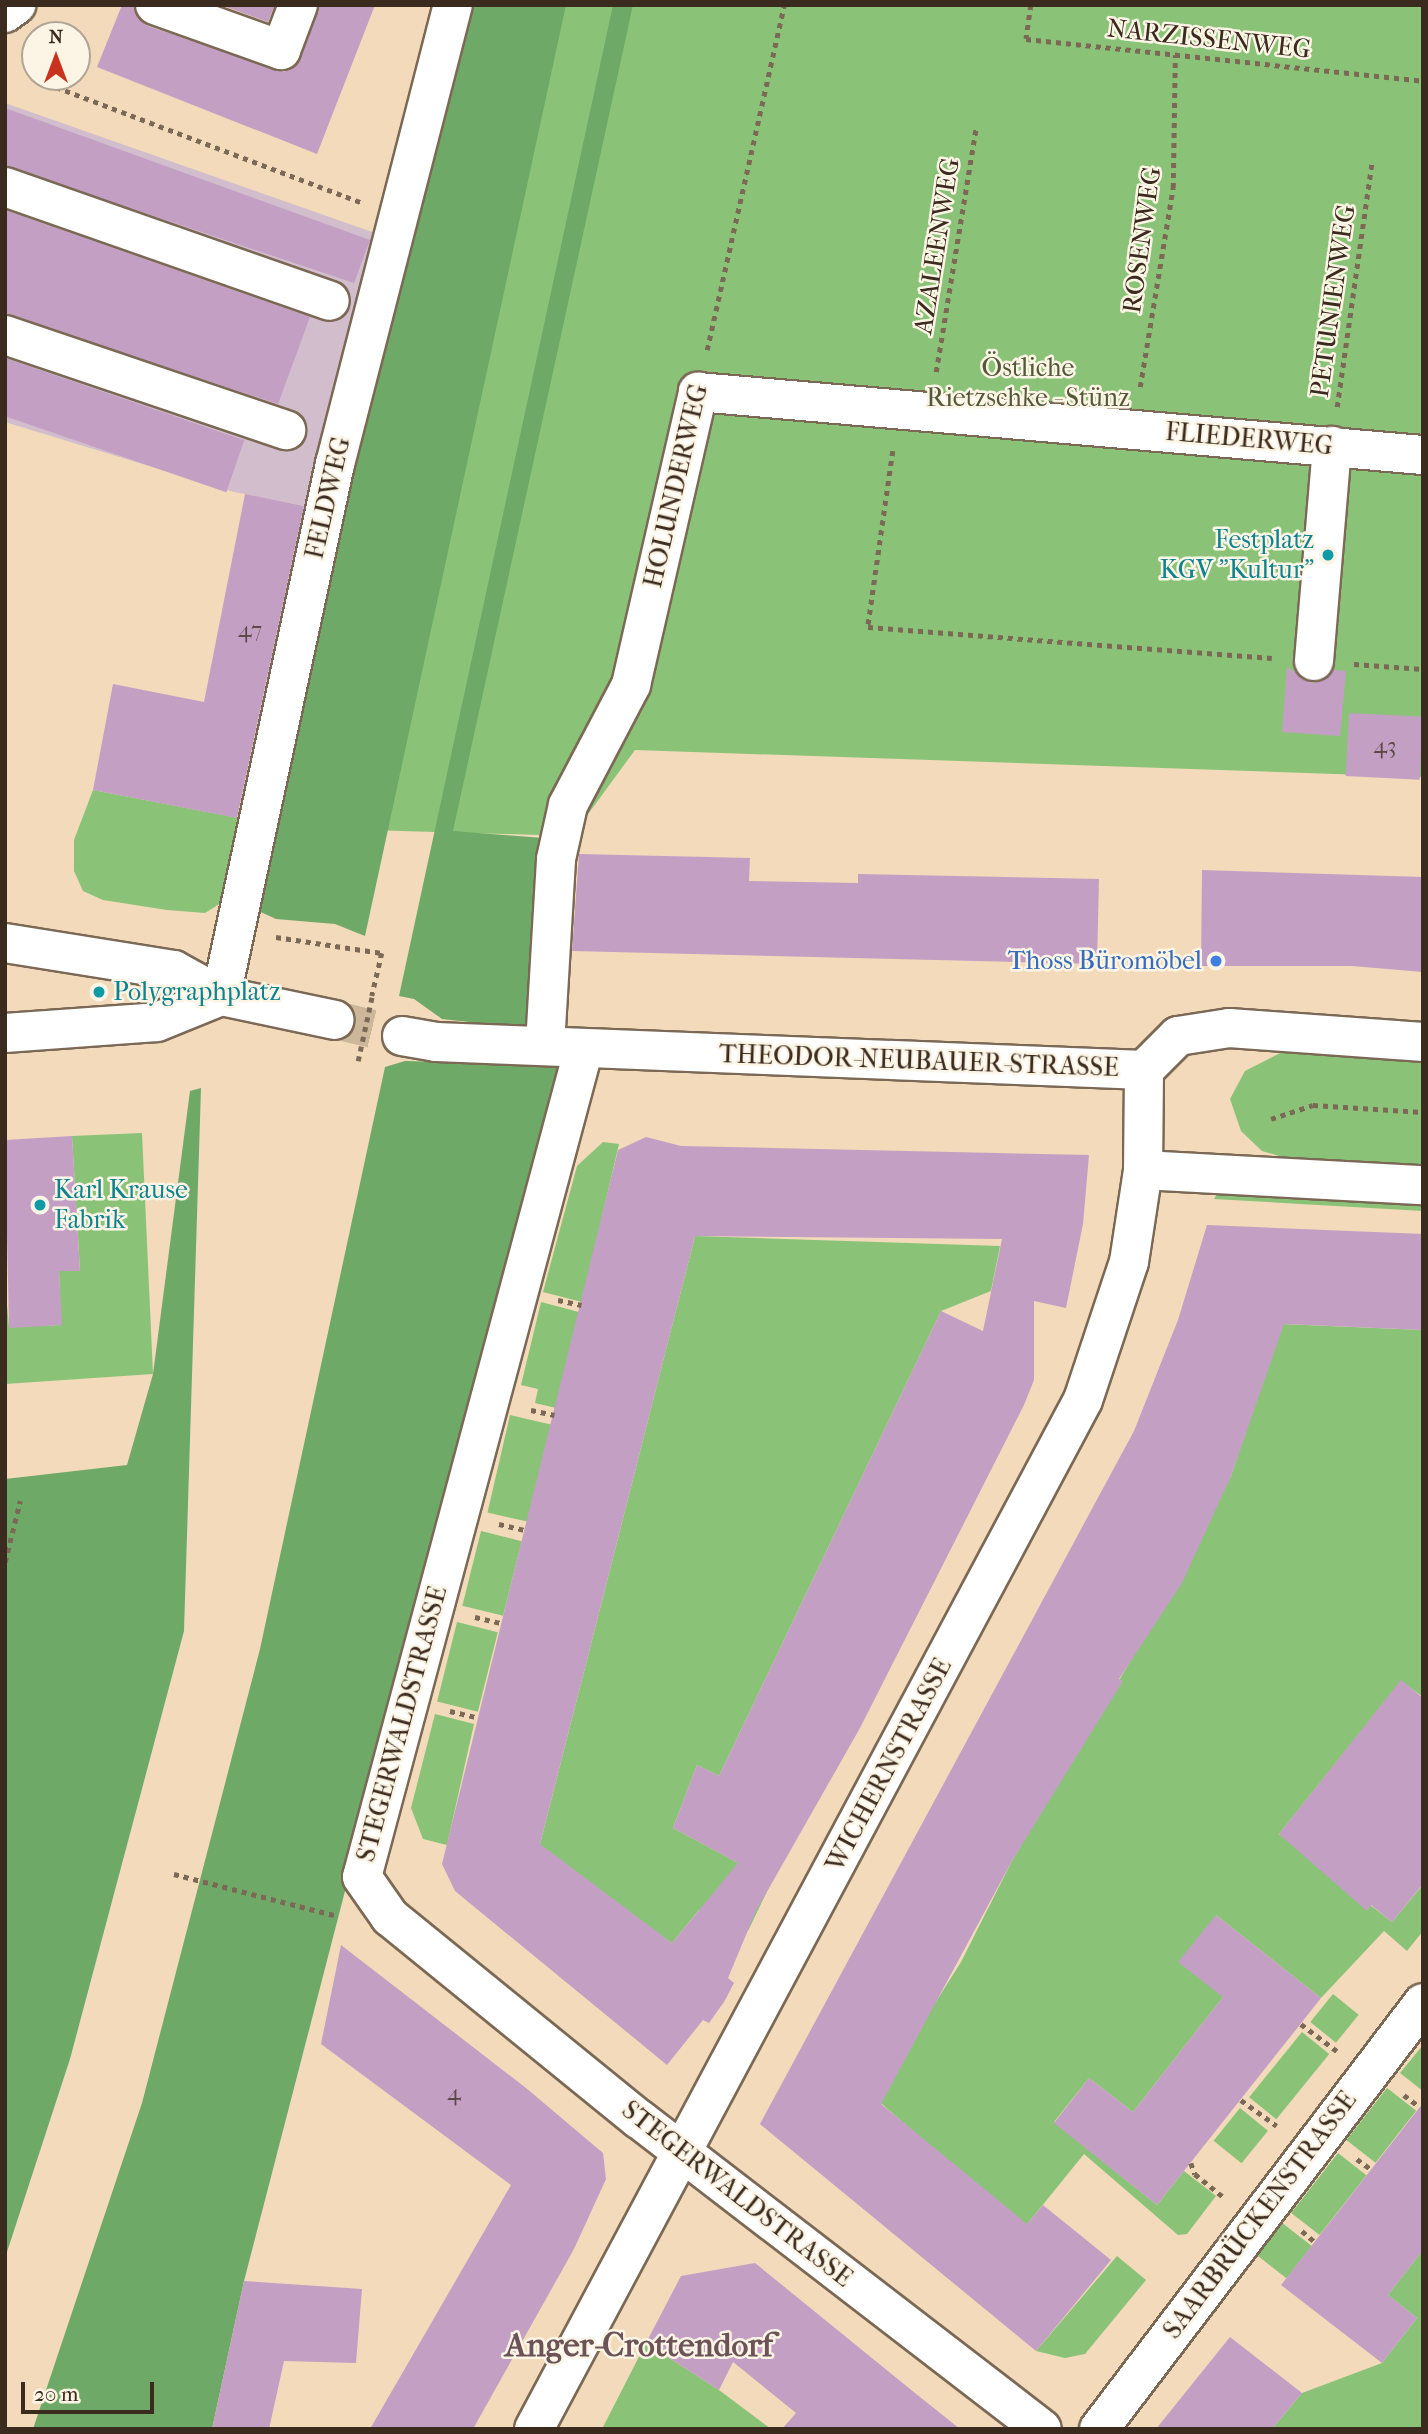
<!DOCTYPE html>
<html>
<head>
<meta charset="utf-8">
<style>
	body { margin:0 }
	#map { position:relative; width:1428px; height:2434px; overflow:hidden; background:#f2daba; font-family:"IM FELL French Canon",serif }
	div>[style] { position:absolute }
	[style*='--x'] { left:calc(var(--x)*1px); top:calc(var(--y)*1px); width:calc(var(--w)*1px); rotate:calc(var(--a)*1deg) }
	.industrial>* { inset:0; background:#d1bdcc }
	.green>* { inset:0; background:#8ac378; transform-origin:0 0 }
	.forest>* { inset:0; background:#6fa968 }
	.building>* { inset:0; background:#c39fc4; transform-origin:0 0 }
	.minor-tunnel>* { height:38px; margin-top:-19px; transform-origin:0; background:repeating-linear-gradient(90deg,#cdb79b 0 38px,transparent 0 57px) }
	.path>* { height:4.5px; margin-top:-2.25px; transform-origin:0; background:repeating-linear-gradient(90deg,#7b6855 0 5px,transparent 0 10px) }
	.roads { filter:drop-shadow(2px 0 #7b6855) drop-shadow(-2px 0 #7b6855) drop-shadow(0 2px #7b6855) drop-shadow(0 -2px #7b6855) }
	.minor>* { height:38px; margin:-19px; padding:0 19px; transform-origin:19px; border-radius:19px; background:#fff }
	.path-bridge>* { height:4.5px; margin-top:-2.25px; transform-origin:0; background:repeating-linear-gradient(90deg,#7b6855 0 5px,transparent 0 10px) }
	.dots>* { width:19px; height:19px; translate:-50% -50%; box-sizing:border-box; border:4px solid #fcf5e5; border-radius:50% }
	span { translate:-50% -50%; white-space:nowrap; text-align:center; line-height:1.15; -webkit-text-stroke:5px #fcf5e5; paint-order:stroke }
	.number-label { font-size:23px; color:#5d4748 }
	.number-label span { -webkit-text-stroke-width:0 }
	.street-label { font-size:26px; color:#3b2a1e }
	.park-label { font-size:26px; color:#535839 }
	.culture-label { font-size:26px; color:#0d838f }
	.right { translate:-100% -50%; text-align:right }
	.left { translate:0 -50%; text-align:left }
	.shop-label { font-size:26px; color:#366cbe }
	.district-label { font-size:33px; color:#6b5358; font-weight:700 }
	.frame { position:absolute; inset:0; border:7px solid #3b2a1e; pointer-events:none }
	.north { position:absolute; left:21px; top:21px; width:70px; height:70px; box-sizing:border-box; background:#fcf5e5; border:2px solid #afa495; border-radius:50%; rotate:0deg; font-size:19px; font-weight:700; line-height:28px; text-align:center; color:#3b2a1e }
	.north::after { content:''; display:block; margin:auto; width:24px; height:32px; background:#c8321e; clip-path:polygon(50% 0,100% 100%,50% 72%,0 100%) }
	.scale { position:absolute; left:21px; top:2382px; width:133px; height:32px; box-sizing:border-box; border:4px solid #3b2a1e; border-top:0; padding-left:9px; font-size:21px; line-height:24px; white-space:nowrap; color:#3b2a1e; -webkit-text-stroke:5px #fcf5e5; paint-order:stroke }
</style>
</head>
<body>
<div id="map">
	<div class="industrial">
		<i style="clip-path:polygon(5px 103px,375px 233px,310px 507px,234px 492px,5px 422px)"></i>
	</div>
	<div class="green">
		<i style="clip-path:polygon(465px 5px,1423px 5px,1423px 777px,635px 750px,572px 836px,268px 827px)"></i>
		<i style="clip-path:polygon(93px 790px,244px 819px,221px 903px,205px 913px,167px 910px,103px 900px,83px 891px,74px 871px,74px 840px)"></i>
		<i style="clip-path:polygon(1282px 1052px,1423px 1059px,1423px 1167px,1289px 1159px,1262px 1151px,1241px 1131px,1230px 1099px,1245px 1071px)"></i>
		<i style="clip-path:polygon(142px 1133px,153px 1374px,5px 1384px,5px 1282px,9px 1327px,61px 1325px,59px 1271px,80px 1270px,72px 1136px)"></i>
		<i style="clip-path:polygon(603px 1142px,619px 1144px,582px 1302px,543px 1292px,577px 1166px)"></i>
		<i style="clip-path:polygon(1219px 1191px,1423px 1195px,1423px 1211px,1214px 1199px)"></i>
		<i style="clip-path:polygon(695px 1236px,1000px 1246px,991px 1291px,941px 1311px,719px 1776px,697px 1765px,673px 1828px,772px 1881px,748px 1931px,699px 1910px,672px 1943px,538px 1852px)"></i>
		<i style="clip-path:polygon(541px 1302px,579px 1312px,556px 1408px,535px 1403px,538px 1389px,521px 1385px)"></i>
		<i style="clip-path:polygon(1282px 1324px,1423px 1330px,1423px 1697px,1401px 1681px,1279px 1834px,1392px 1922px,1421px 1887px,1423px 1931px,1407px 1951px,1384px 1931px,1321px 1998px,1216px 1915px,1223px 1997px,1133px 2112px,1089px 2078px,1054px 2122px,1157px 2205px,1184px 2171px,1216px 2196px,1187px 2234px,1178px 2235px,1084px 2154px,1024px 2228px,875px 2098px,961px 1962px,1012px 1861px,1131px 1660px,1231px 1476px)"></i>
		<i style="left:510px;top:1415px;width:43px;height:100px;rotate:13deg"></i>
		<i style="left:481px;top:1531px;width:42px;height:77px;rotate:14deg"></i>
		<i style="left:457px;top:1622px;width:42px;height:82px;rotate:14deg"></i>
		<i style="clip-path:polygon(435px 1714px,474px 1724px,447px 1845px,423px 1839px,411px 1808px)"></i>
		<i style="left:1333px;top:1994px;width:33px;height:36px;rotate:39deg"></i>
		<i style="left:1302px;top:2032px;width:35px;height:84px;rotate:39deg"></i>
		<i style="clip-path:polygon(1423px 2045px,1423px 2091px,1400px 2073px)"></i>
		<i style="left:1387px;top:2088px;width:37px;height:66px;rotate:38deg"></i>
		<i style="left:1240px;top:2108px;width:36px;height:42px;rotate:39deg"></i>
		<i style="left:1338px;top:2153px;width:36px;height:76px;rotate:38deg"></i>
		<i style="left:1281px;top:2222px;width:39px;height:41px;rotate:38deg"></i>
		<i style="clip-path:polygon(1423px 2250px,1423px 2429px,1272px 2429px,1302px 2393px,1382px 2363px,1417px 2318px,1388px 2295px)"></i>
		<i style="clip-path:polygon(1117px 2256px,1146px 2280px,1085px 2354px,1065px 2358px,1036px 2351px)"></i>
		<i style="clip-path:polygon(646px 2343px,719px 2390px,771px 2429px,602px 2429px)"></i>
	</div>
	<div class="forest">
		<i style="clip-path:polygon(465px 5px,566px 5px,365px 936px,335px 924px,276px 919px,252px 908px)"></i>
		<i style="clip-path:polygon(613px 5px,633px 5px,453px 831px,543px 838px,533px 1029px,442px 1019px,414px 999px,399px 996px)"></i>
		<i style="clip-path:polygon(405px 1061px,559px 1065px,244px 2281px,212px 2429px,33px 2429px,142px 2103px,260px 1649px,385px 1067px)"></i>
		<i style="clip-path:polygon(201px 1088px,184px 1631px,70px 2059px,5px 2258px,5px 1479px,127px 1465px,153px 1374px,190px 1091px)"></i>
	</div>
	<div class="building">
		<i style="clip-path:polygon(122px 5px,134px 5px,138px 19px,148px 26px,284px 72px,301px 58px,319px 5px,375px 5px,317px 154px,97px 67px)"></i>
		<i style="clip-path:polygon(221px 5px,275px 5px,268px 22px)"></i>
		<i style="clip-path:polygon(5px 108px,370px 240px,354px 283px,5px 166px)"></i>
		<i style="clip-path:polygon(5px 210px,310px 317px,278px 404px,5px 314px)"></i>
		<i style="left:5px;top:358px;width:253px;height:55px;rotate:19deg"></i>
		<i style="clip-path:polygon(245px 494px,304px 506px,237px 818px,93px 790px,113px 684px,204px 702px)"></i>
		<i style="clip-path:polygon(1287px 667px,1313px 683px,1324px 680px,1333px 670px,1346px 671px,1340px 736px,1282px 732px)"></i>
		<i style="left:1349px;top:713px;width:74px;height:63px;rotate:3deg"></i>
		<i style="clip-path:polygon(579px 854px,750px 858px,749px 881px,858px 883px,858px 874px,1099px 879px,1097px 964px,572px 951px)"></i>
		<i style="clip-path:polygon(1202px 870px,1423px 877px,1423px 972px,1352px 966px,1201px 966px)"></i>
		<i style="clip-path:polygon(72px 1136px,80px 1271px,59px 1271px,62px 1325px,9px 1328px,5px 1140px)"></i>
		<i style="clip-path:polygon(evenodd,646px 1137px,681px 1146px,1089px 1155px,1083px 1224px,1066px 1308px,1034px 1301px,1034px 1380px,1024px 1405px,860px 1728px,756px 1911px,728px 1978px,734px 1983px,724px 2002px,709px 2023px,703px 2020px,667px 2065px,455px 1891px,442px 1864px,618px 1150px,646px 1137px,695px 1236px,1002px 1239px,983px 1331px,941px 1311px,719px 1776px,697px 1765px,673px 1828px,738px 1863px,672px 1943px,540px 1844px,695px 1236px)"></i>
		<i style="clip-path:polygon(1207px 1225px,1423px 1234px,1423px 1330px,1284px 1324px,1231px 1476px,1182px 1583px,1119px 1679px,1123px 1681px,1012px 1861px,881px 2104px,1027px 2224px,1043px 2205px,1111px 2260px,1036px 2351px,760px 2124px,1134px 1431px,1178px 1320px)"></i>
		<i style="clip-path:polygon(1401px 1680px,1423px 1698px,1423px 1884px,1392px 1922px,1371px 1905px,1367px 1911px,1279px 1834px)"></i>
		<i style="clip-path:polygon(1216px 1915px,1321px 1998px,1157px 2205px,1054px 2123px,1089px 2078px,1133px 2112px,1223px 1997px,1178px 1962px)"></i>
		<i style="clip-path:polygon(341px 1945px,526px 2088px,603px 2153px,606px 2179px,574px 2249px,473px 2429px,370px 2429px,511px 2185px,321px 2044px)"></i>
		<i style="clip-path:polygon(1423px 2103px,1423px 2250px,1388px 2295px,1417px 2318px,1382px 2363px,1281px 2285px)"></i>
		<i style="clip-path:polygon(755px 2263px,910px 2389px,960px 2429px,782px 2429px,796px 2413px,733px 2362px,719px 2390px,646px 2343px,681px 2276px)"></i>
		<i style="clip-path:polygon(244px 2281px,362px 2289px,356px 2363px,284px 2361px,269px 2429px,212px 2429px)"></i>
		<i style="clip-path:polygon(1230px 2337px,1302px 2393px,1272px 2429px,1156px 2429px)"></i>
	</div>
	<div class="minor-tunnel">
		<i style="--x:335;--y:1020;--w:69;--a:13.4"></i>
	</div>
	<div class="path">
		<i style="--x:1031;--y:5;--w:34;--a:98"></i>
		<i style="--x:1026;--y:39;--w:399;--a:6"></i>
		<i style="--x:51;--y:77;--w:11;--a:63"></i>
		<i style="--x:56;--y:87;--w:326;--a:20.7"></i>
		<i style="--x:707;--y:350;--w:353;--a:-77.4"></i>
		<i style="--x:936;--y:372;--w:246;--a:-80.7"></i>
		<i style="--x:1140;--y:387;--w:202;--a:-80.6"></i>
		<i style="--x:1173;--y:188;--w:133;--a:-89.1"></i>
		<i style="--x:1337;--y:407;--w:248;--a:-81.9"></i>
		<i style="--x:893;--y:451;--w:178;--a:98.1"></i>
		<i style="--x:868;--y:627;--w:405;--a:4.4"></i>
		<i style="--x:1354;--y:664;--w:69;--a:4.1"></i>
		<i style="--x:276;--y:937;--w:107;--a:8.6"></i>
		<i style="--x:382;--y:953;--w:44;--a:103.1"></i>
		<i style="--x:1271;--y:1119;--w:44;--a:-18.4"></i>
		<i style="--x:1313;--y:1105;--w:110;--a:3.6"></i>
		<i style="--x:558;--y:1300;--w:24;--a:12"></i>
		<i style="--x:531;--y:1410;--w:24;--a:12"></i>
		<i style="--x:499;--y:1524;--w:27;--a:13"></i>
		<i style="--x:5;--y:1562;--w:63;--a:-76.2"></i>
		<i style="--x:475;--y:1617;--w:27;--a:13"></i>
		<i style="--x:450;--y:1711;--w:27;--a:13"></i>
		<i style="--x:174;--y:1874;--w:168;--a:14.4"></i>
		<i style="--x:1301;--y:2024;--w:45;--a:36.9"></i>
		<i style="--x:1404;--y:2095;--w:20;--a:37"></i>
		<i style="--x:1241;--y:2100;--w:44;--a:35.8"></i>
		<i style="--x:1357;--y:2159;--w:17;--a:36"></i>
		<i style="--x:1191;--y:2163;--w:12;--a:70"></i>
		<i style="--x:1195;--y:2174;--w:36;--a:39"></i>
		<i style="--x:1302;--y:2231;--w:17;--a:40"></i>
	</div>
	<div class="roads">
		<div class="minor">
			<i style="--x:155;--y:5;--w:134;--a:19.7"></i>
			<i style="--x:281;--y:50;--w:48;--a:-69.3"></i>
			<i style="--x:5;--y:13;--w:14;--a:-36"></i>
			<i style="--x:5;--y:187;--w:344;--a:19.3"></i>
			<i style="--x:5;--y:335;--w:297;--a:18.7"></i>
			<i style="--x:1314;--y:661;--w:216;--a:-85.2"></i>
			<i style="--x:5;--y:943;--w:171;--a:9.1"></i>
			<i style="--x:174;--y:970;--w:54;--a:29"></i>
			<i style="--x:221;--y:996;--w:116;--a:11.9"></i>
			<i style="--x:221;--y:996;--w:544;--a:-77.91"></i>
			<i style="--x:335;--y:464;--w:474;--a:-75.6"></i>
			<i style="--x:5;--y:1033;--w:152;--a:-4.1"></i>
			<i style="--x:157;--y:1022;--w:69;--a:-22.1"></i>
			<i style="--x:402;--y:1036;--w:35;--a:10"></i>
			<i style="--x:436;--y:1042;--w:709;--a:2.26"></i>
			<i style="--x:1144;--y:1070;--w:48;--a:-45"></i>
			<i style="--x:1178;--y:1036;--w:52;--a:-8.9"></i>
			<i style="--x:1229;--y:1028;--w:195;--a:4.1"></i>
			<i style="--x:545;--y:1045;--w:186;--a:-86.6"></i>
			<i style="--x:556;--y:859;--w:55;--a:-77.5"></i>
			<i style="--x:568;--y:805;--w:136;--a:-62.3"></i>
			<i style="--x:631;--y:685;--w:301;--a:-77.1"></i>
			<i style="--x:698;--y:392;--w:728;--a:4.97"></i>
			<i style="--x:584;--y:1048;--w:858;--a:104.99"></i>
			<i style="--x:362;--y:1877;--w:49;--a:55"></i>
			<i style="--x:390;--y:1917;--w:321;--a:39.1"></i>
			<i style="--x:639;--y:2119;--w:508;--a:37.57"></i>
			<i style="--x:1143;--y:1170;--w:280;--a:3.1"></i>
			<i style="--x:534;--y:2429;--w:1166;--a:-61.92"></i>
			<i style="--x:1083;--y:1400;--w:145;--a:-71.6"></i>
			<i style="--x:1129;--y:1262;--w:93;--a:-81.3"></i>
			<i style="--x:1143;--y:1170;--w:100;--a:-89.4"></i>
			<i style="--x:1099;--y:2429;--w:535;--a:-52.74"></i>
		</div>
	</div>
	<div class="path-bridge">
		<i style="--x:358;--y:1061;--w:66;--a:-77.8"></i>
	</div>
	<div class="dots">
		<i style="left:1328px;top:555px;background:#0f9aa8"></i>
		<i style="left:1216px;top:961px;background:#3f7fe0"></i>
		<i style="left:99px;top:992px;background:#0f9aa8"></i>
		<i style="left:40px;top:1205px;background:#0f9aa8"></i>
	</div>
	<div class="number-label">
		<span style="left:250px;top:630px">47</span>
		<span style="left:1385px;top:746px">43</span>
		<span style="left:454px;top:2093px">4</span>
	</div>
	<div class="street-label">
		<span style="left:1209px;top:39px;rotate:6deg">NARZISSENWEG</span>
		<span style="left:1142px;top:240px;rotate:-82deg">ROSENWEG</span>
		<span style="left:937px;top:246px;rotate:-81deg">AZALEENWEG</span>
		<span style="left:1333px;top:301px;rotate:-82deg">PETUNIENWEG</span>
		<span style="left:1249px;top:439px;rotate:5deg">FLIEDERWEG</span>
		<span style="left:676px;top:486px;rotate:-77deg">HOLUNDERWEG</span>
		<span style="left:328px;top:498px;rotate:-77deg">FELDWEG</span>
		<span style="left:919px;top:1061px;rotate:2deg">THEODOR-NEUBAUER-STRASSE</span>
		<span style="left:402px;top:1724px;rotate:-75deg">STEGERWALDSTRASSE</span>
		<span style="left:889px;top:1765px;rotate:-62deg">WICHERNSTRASSE</span>
		<span style="left:737px;top:2194px;rotate:38deg">STEGERWALDSTRASSE</span>
		<span style="left:1260px;top:2215px;rotate:-53deg">SAARBRÜCKENSTRASSE</span>
	</div>
	<div class="park-label">
		<span style="left:1028px;top:383px">Östliche<br>Rietzschke - Stünz</span>
	</div>
	<div class="culture-label">
		<span class="right" style="left:1314px;top:555px">Festplatz<br>KGV "Kultur"</span>
		<span class="left" style="left:113px;top:992px">Polygraphplatz</span>
		<span class="left" style="left:54px;top:1205px">Karl Krause<br>Fabrik</span>
	</div>
	<div class="shop-label">
		<span class="right" style="left:1202px;top:961px">Thoss Büromöbel</span>
	</div>
	<div class="district-label">
		<span style="left:639px;top:2346px">Anger-Crottendorf</span>
	</div>
	<div class="frame"></div>
	<div class="north">N</div>
	<div class="scale">20 m</div>
</div>
</body>
</html>
